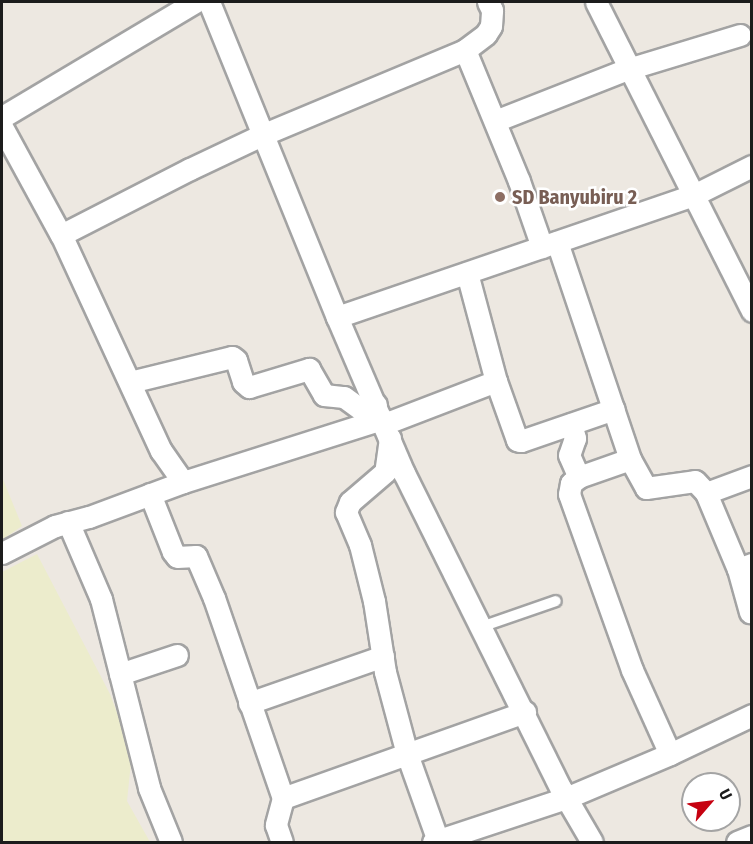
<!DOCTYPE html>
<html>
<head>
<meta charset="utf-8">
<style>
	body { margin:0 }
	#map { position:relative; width:753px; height:844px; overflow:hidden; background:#ede8e1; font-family:"Fira Sans Condensed",sans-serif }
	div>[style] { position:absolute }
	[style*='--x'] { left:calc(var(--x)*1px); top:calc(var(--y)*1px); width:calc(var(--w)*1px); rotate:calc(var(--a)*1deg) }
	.farmland>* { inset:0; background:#ececcc }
	.roads { filter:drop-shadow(2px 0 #a3a3a3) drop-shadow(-2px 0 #a3a3a3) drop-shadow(0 2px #a3a3a3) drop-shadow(0 -2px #a3a3a3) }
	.lane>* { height:10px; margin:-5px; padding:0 5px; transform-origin:5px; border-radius:5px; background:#fff }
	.street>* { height:21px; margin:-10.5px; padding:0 10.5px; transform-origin:10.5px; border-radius:10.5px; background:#fff }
	.dots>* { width:16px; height:16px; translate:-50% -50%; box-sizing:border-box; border:3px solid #fff; border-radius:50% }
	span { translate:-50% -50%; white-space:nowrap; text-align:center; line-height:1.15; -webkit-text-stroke:5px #fff; paint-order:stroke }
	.education-label { font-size:20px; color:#785e54; font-weight:700 }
	.left { translate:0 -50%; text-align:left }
	.frame { position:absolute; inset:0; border:3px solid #1c1c1c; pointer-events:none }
	.north { position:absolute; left:681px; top:772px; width:60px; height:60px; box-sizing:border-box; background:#fff; border:2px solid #a4a4a4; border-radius:50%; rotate:62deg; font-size:16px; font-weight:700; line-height:24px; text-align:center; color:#1c1c1c }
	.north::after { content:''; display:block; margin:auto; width:21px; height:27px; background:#c60110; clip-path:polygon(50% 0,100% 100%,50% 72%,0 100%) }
</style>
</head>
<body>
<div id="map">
	<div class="farmland">
		<i style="clip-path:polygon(2px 477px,22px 526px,2px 540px)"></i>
		<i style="clip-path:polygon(37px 554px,110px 694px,132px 753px,127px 801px,150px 842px,2px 842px,2px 572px)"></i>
	</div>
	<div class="roads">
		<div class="lane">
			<i style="--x:481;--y:627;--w:79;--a:-19.1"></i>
		</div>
		<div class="street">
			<i style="--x:209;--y:2;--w:340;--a:67.9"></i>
			<i style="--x:337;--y:317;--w:170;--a:66.8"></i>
			<i style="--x:404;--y:473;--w:353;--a:63.6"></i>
			<i style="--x:561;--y:789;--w:61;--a:59.7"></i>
			<i style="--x:596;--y:2;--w:346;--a:63.2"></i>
			<i style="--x:465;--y:50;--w:26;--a:-37"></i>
			<i style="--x:486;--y:34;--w:9;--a:-58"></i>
			<i style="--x:491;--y:26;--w:16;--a:-86"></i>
			<i style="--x:492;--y:10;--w:9;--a:-117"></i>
			<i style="--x:2;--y:117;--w:225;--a:-30.8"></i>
			<i style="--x:495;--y:121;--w:143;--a:-21.4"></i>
			<i style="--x:628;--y:69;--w:117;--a:-16.9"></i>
			<i style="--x:2;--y:127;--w:123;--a:61.4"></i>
			<i style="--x:557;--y:242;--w:229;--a:71.4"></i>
			<i style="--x:630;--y:459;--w:54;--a:160.6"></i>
			<i style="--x:579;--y:477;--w:10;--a:143"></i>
			<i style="--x:571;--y:483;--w:11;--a:100"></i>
			<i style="--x:569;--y:494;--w:187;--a:70.3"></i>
			<i style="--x:632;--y:670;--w:92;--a:65.7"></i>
			<i style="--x:467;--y:273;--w:112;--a:75"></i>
			<i style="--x:496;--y:381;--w:63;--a:70.4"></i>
			<i style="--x:517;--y:440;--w:4;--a:14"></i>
			<i style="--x:521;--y:441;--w:98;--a:-19"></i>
			<i style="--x:337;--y:317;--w:377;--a:-18.9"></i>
			<i style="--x:694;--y:195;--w:65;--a:-26.6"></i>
			<i style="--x:130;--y:382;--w:105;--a:-13.8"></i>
			<i style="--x:232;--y:357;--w:5;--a:37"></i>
			<i style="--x:236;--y:360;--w:23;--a:72"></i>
			<i style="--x:243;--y:382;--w:8;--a:40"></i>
			<i style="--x:249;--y:387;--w:63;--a:-16.7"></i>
			<i style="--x:309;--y:369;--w:30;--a:60"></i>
			<i style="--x:324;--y:395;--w:20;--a:6"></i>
			<i style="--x:344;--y:397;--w:22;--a:36"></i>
			<i style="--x:362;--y:410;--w:15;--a:-23"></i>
			<i style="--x:384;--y:424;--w:120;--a:-21"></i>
			<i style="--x:571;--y:424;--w:15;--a:74"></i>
			<i style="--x:575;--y:438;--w:18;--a:109"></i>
			<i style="--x:569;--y:455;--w:24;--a:66"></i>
			<i style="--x:390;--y:438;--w:34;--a:98"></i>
			<i style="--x:385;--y:472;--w:46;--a:139.4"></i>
			<i style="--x:350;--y:502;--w:11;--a:112"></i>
			<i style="--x:346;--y:512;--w:36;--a:67"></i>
			<i style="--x:360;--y:545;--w:58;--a:76"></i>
			<i style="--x:374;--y:601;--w:72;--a:81.2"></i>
			<i style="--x:385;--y:672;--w:85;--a:75"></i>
			<i style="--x:407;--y:754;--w:92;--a:70.4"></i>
			<i style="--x:630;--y:459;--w:33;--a:61"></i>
			<i style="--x:646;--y:488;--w:49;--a:-8.1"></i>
			<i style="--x:695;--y:481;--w:16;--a:47"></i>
			<i style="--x:752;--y:476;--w:49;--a:159.7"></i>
			<i style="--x:706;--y:493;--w:82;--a:67.2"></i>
			<i style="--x:738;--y:569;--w:15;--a:-20"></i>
			<i style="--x:183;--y:482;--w:38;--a:-125"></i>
			<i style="--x:161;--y:451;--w:238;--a:-114.8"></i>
			<i style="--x:61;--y:235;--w:145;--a:-27.1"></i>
			<i style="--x:190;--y:169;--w:80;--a:-25.3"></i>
			<i style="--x:262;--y:135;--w:220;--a:-22.7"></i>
			<i style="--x:465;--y:50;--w:142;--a:67.6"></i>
			<i style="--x:519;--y:181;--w:70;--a:70.8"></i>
			<i style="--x:150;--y:494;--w:62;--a:68.4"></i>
			<i style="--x:173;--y:552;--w:6;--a:51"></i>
			<i style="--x:177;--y:557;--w:19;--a:-3"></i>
			<i style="--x:196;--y:556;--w:46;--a:66.8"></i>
			<i style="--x:214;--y:598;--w:212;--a:71"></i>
			<i style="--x:283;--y:798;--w:28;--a:105"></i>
			<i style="--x:276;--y:825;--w:18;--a:71"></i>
			<i style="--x:68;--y:522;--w:84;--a:66.8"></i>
			<i style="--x:101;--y:599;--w:195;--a:75.7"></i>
			<i style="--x:149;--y:788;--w:58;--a:67.8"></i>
			<i style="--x:2;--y:553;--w:59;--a:-27"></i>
			<i style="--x:55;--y:526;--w:35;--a:-15"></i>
			<i style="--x:89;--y:517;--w:100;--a:-20.4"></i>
			<i style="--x:183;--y:482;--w:209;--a:-17.6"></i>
			<i style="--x:738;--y:569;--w:45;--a:74.4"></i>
			<i style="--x:120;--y:674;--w:60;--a:-18.4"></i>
			<i style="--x:249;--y:703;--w:142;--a:-19.3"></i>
			<i style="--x:283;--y:798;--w:257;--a:-19.6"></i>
			<i style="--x:433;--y:842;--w:140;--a:-18.3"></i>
			<i style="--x:566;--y:798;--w:113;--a:-22.9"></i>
			<i style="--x:670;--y:754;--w:91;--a:-25.4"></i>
			<i style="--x:737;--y:842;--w:16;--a:-22"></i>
		</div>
	</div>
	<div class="dots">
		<i style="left:500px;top:197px;background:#8d6e63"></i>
	</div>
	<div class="education-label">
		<span class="left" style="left:512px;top:197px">SD Banyubiru 2</span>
	</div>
	<div class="frame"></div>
	<div class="north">U</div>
</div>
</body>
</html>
